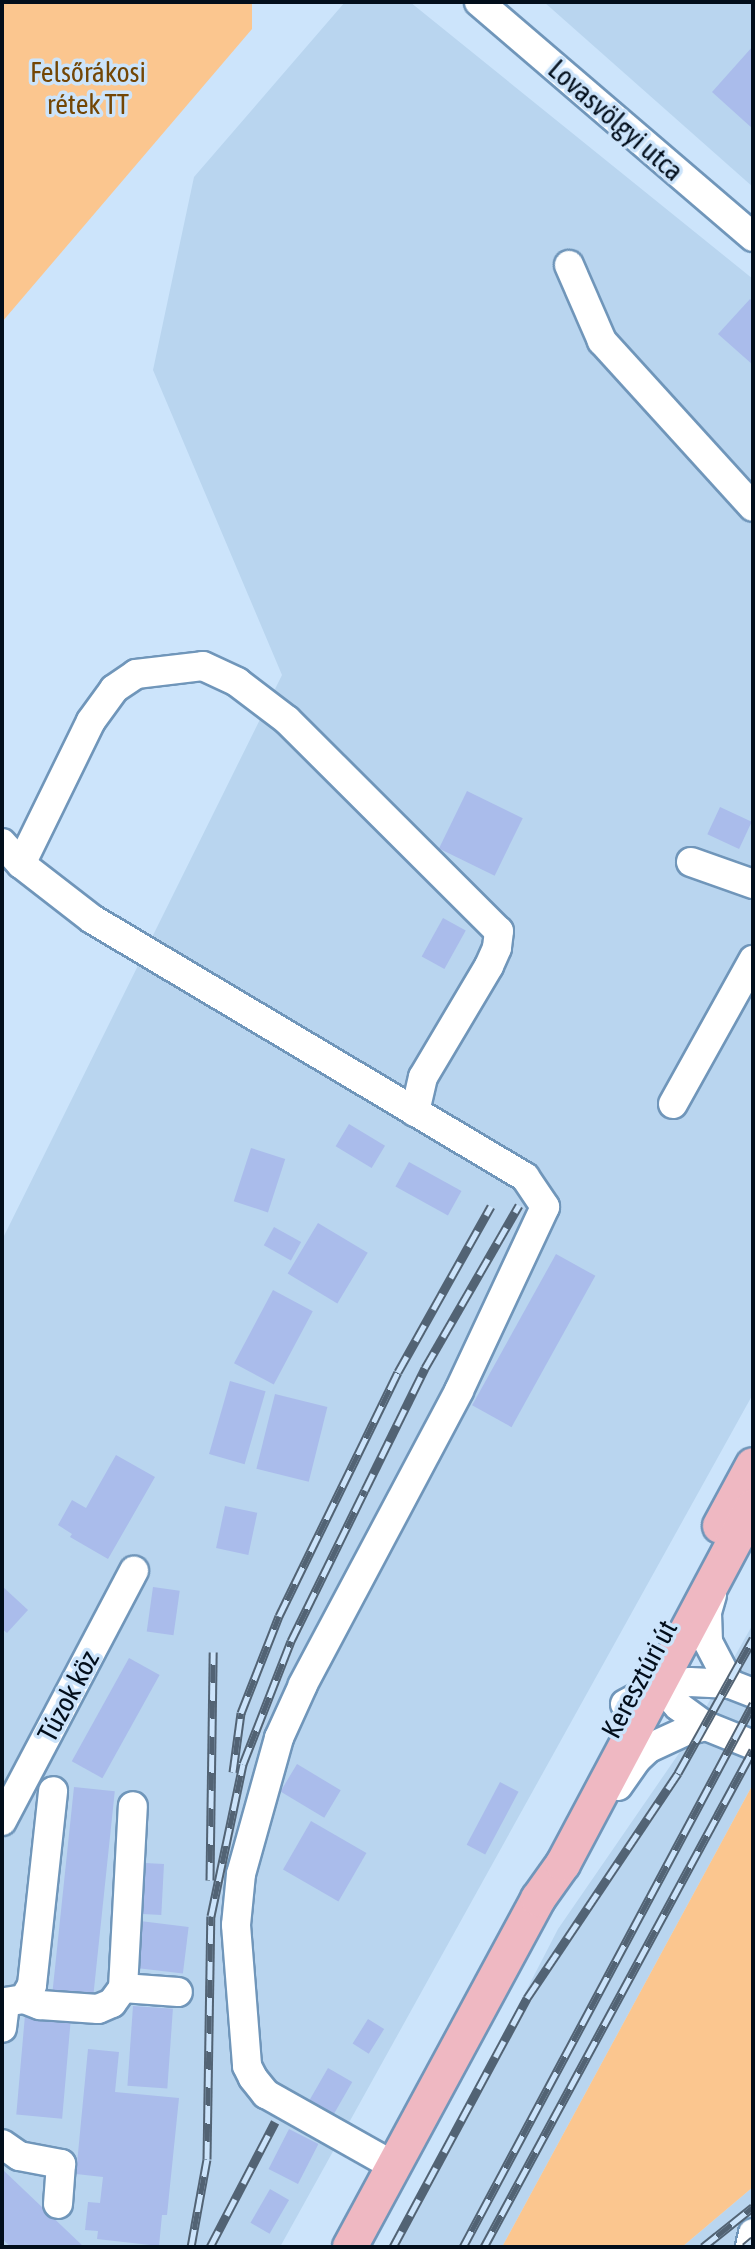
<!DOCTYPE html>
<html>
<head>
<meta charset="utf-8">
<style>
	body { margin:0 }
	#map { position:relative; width:755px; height:2249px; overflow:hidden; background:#cce4fb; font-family:"Asap Condensed",sans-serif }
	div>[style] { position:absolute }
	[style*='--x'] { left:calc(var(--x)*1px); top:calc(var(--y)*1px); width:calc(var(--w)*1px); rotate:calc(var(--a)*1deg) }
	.built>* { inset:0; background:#b9d5ef }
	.green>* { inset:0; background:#fbc68f }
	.building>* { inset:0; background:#aabceb; transform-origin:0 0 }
	.roads { filter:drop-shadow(2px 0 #7096ba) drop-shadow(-2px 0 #7096ba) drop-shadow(0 2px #7096ba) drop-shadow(0 -2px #7096ba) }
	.minor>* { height:28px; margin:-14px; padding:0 14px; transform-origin:14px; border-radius:14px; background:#fff }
	.major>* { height:34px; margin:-17px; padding:0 17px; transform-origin:17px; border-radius:17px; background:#efb8c2 }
	.rail>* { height:9px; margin-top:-4.5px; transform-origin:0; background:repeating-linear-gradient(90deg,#cce4fb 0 18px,#526374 0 36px); box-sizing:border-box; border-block:2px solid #526374 }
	span { translate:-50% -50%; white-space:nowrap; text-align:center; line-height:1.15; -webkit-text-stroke:7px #cce4fb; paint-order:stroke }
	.park-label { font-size:28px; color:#734605 }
	.street-label { font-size:28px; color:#020e1b }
	.frame { position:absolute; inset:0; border:4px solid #020e1b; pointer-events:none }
</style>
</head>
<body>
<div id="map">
	<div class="built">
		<i style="clip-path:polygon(345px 2px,410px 2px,753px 279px,753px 1394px,280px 2247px,2px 2247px,2px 1240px,282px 675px,153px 370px,194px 177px)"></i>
		<i style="clip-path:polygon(544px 2px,753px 2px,753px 187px)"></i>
		<i style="clip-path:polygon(753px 1624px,753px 1784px,502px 2247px,394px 2247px,558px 1929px,684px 1746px)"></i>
		<i style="clip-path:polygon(753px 2187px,753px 2247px,682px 2247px,740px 2198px)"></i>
	</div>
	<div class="green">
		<i style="clip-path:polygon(2px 2px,252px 2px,252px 29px,2px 322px)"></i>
		<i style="clip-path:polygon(753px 1784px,753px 2187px,682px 2247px,502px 2247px)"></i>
	</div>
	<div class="building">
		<i style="clip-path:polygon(753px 46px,753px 129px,712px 92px)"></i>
		<i style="clip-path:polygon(750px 299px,753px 302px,753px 365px,718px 334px)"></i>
		<i style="left:467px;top:791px;width:62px;height:64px;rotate:26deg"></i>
		<i style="left:720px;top:807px;width:35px;height:30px;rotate:25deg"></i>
		<i style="left:443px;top:918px;width:26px;height:44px;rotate:29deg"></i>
		<i style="left:349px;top:1124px;width:42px;height:26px;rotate:31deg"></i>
		<i style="left:251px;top:1148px;width:36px;height:56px;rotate:18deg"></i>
		<i style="left:409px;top:1162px;width:60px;height:28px;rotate:29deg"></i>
		<i style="left:318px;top:1223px;width:58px;height:59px;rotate:31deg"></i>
		<i style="left:274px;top:1227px;width:31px;height:21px;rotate:29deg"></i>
		<i style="left:556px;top:1254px;width:45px;height:173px;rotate:29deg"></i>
		<i style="left:273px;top:1290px;width:45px;height:83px;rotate:28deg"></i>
		<i style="left:230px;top:1381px;width:37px;height:76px;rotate:16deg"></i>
		<i style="left:275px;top:1394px;width:54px;height:77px;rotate:14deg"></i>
		<i style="clip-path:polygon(116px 1455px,155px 1477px,108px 1559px,70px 1537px,72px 1534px,58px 1525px,72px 1500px,86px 1508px)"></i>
		<i style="left:225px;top:1506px;width:33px;height:43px;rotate:12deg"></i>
		<i style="clip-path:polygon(2px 1586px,28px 1610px,7px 1633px,2px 1629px)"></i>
		<i style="left:153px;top:1587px;width:27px;height:45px;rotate:8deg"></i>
		<i style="left:129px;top:1658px;width:35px;height:118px;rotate:29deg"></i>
		<i style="left:297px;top:1764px;width:51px;height:32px;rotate:31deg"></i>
		<i style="left:500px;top:1782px;width:21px;height:71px;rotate:28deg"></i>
		<i style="left:74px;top:1787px;width:41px;height:204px;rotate:6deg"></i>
		<i style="left:311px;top:1821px;width:64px;height:56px;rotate:30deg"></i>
		<i style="left:145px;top:1863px;width:19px;height:51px;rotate:3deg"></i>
		<i style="left:140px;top:1921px;width:49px;height:47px;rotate:7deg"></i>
		<i style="left:133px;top:2006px;width:40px;height:80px;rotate:4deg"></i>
		<i style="left:25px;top:2015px;width:46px;height:100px;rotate:5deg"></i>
		<i style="left:368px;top:2019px;width:19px;height:29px;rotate:32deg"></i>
		<i style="clip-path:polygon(88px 2049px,119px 2052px,115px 2092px,179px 2098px,167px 2215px,162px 2215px,159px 2246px,97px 2239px,98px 2231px,85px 2230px,88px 2202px,100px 2203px,103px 2177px,76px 2174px)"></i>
		<i style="left:328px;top:2068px;width:28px;height:38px;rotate:30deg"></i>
		<i style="left:289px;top:2129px;width:33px;height:45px;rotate:27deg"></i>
		<i style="clip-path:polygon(2px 2169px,84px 2247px,11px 2247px,2px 2239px)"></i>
		<i style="left:270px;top:2189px;width:22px;height:39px;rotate:30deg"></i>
	</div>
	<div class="roads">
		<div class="minor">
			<i style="--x:479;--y:2;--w:361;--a:40.6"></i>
			<i style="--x:569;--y:265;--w:83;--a:66.5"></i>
			<i style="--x:602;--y:341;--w:224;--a:47.7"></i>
			<i style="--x:2;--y:843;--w:28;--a:48"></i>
			<i style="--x:21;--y:864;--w:90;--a:37.8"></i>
			<i style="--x:92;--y:919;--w:504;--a:30.79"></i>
			<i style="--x:525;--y:1177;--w:36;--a:56"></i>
			<i style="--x:545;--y:1207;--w:203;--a:115.1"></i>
			<i style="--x:459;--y:1391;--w:333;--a:118"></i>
			<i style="--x:303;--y:1685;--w:58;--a:114.4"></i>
			<i style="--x:279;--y:1738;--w:141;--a:105.6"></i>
			<i style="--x:241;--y:1874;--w:51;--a:95.6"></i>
			<i style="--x:236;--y:1925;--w:141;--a:85.5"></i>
			<i style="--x:247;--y:2066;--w:13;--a:63"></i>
			<i style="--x:253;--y:2078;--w:21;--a:51"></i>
			<i style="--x:266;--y:2094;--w:147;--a:29.4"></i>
			<i style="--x:691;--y:862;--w:66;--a:19.5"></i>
			<i style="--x:21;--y:864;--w:159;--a:-63.9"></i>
			<i style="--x:91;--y:721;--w:39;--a:-54"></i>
			<i style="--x:114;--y:689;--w:27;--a:-34"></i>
			<i style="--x:136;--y:674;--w:67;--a:-6.8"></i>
			<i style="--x:203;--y:666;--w:38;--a:25"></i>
			<i style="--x:237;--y:682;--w:63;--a:37.2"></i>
			<i style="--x:287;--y:720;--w:299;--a:44.9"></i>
			<i style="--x:499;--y:931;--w:17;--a:97"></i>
			<i style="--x:497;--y:948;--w:20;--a:114"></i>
			<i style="--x:489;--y:966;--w:129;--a:120.7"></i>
			<i style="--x:423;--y:1077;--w:36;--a:103"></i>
			<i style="--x:673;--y:1104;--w:165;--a:-60.9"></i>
			<i style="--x:712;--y:1595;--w:19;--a:106"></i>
			<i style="--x:707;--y:1613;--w:29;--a:88"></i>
			<i style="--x:708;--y:1642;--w:47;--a:62.4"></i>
			<i style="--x:659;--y:1686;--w:28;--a:46"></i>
			<i style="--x:678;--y:1706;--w:34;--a:36"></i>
			<i style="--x:625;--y:1704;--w:38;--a:-28"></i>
			<i style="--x:659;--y:1686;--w:31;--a:-7"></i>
			<i style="--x:690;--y:1682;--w:40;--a:2.9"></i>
			<i style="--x:730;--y:1684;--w:25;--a:21"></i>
			<i style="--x:618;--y:1786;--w:33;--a:-55"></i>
			<i style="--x:637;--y:1759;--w:16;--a:-43"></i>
			<i style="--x:649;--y:1748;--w:41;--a:-24.7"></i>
			<i style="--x:686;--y:1731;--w:21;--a:-14"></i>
			<i style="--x:706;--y:1726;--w:51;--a:22"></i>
			<i style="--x:2;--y:1821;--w:283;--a:-62.2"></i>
			<i style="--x:123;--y:1988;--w:55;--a:4.2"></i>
			<i style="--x:24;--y:1999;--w:17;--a:21"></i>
			<i style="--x:40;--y:2005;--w:58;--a:3.9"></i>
			<i style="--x:98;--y:2009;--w:15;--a:-23"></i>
			<i style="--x:112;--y:2003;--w:19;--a:-54"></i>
			<i style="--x:123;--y:1988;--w:182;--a:-86.9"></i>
			<i style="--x:2;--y:2028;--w:26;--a:-83"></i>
			<i style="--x:5;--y:2002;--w:19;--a:-9"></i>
			<i style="--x:24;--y:1999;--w:16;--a:-60"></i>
			<i style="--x:32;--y:1985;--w:195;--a:-83.8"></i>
			<i style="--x:2;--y:2144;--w:21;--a:35"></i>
			<i style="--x:19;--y:2156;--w:43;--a:10.8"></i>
			<i style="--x:61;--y:2164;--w:40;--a:94.3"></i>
			<i style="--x:750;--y:2247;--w:14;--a:-78"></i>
		</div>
		<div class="major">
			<i style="--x:720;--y:1526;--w:69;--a:-61.6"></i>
			<i style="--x:350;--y:2247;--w:396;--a:-61.6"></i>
			<i style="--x:538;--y:1899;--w:43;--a:-54.5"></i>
			<i style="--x:563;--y:1864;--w:405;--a:-62"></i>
		</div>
	</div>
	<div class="rail">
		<i style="--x:233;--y:1772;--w:60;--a:-82.3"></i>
		<i style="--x:241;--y:1713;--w:104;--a:-68.6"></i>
		<i style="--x:279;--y:1616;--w:271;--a:-64"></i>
		<i style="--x:398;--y:1372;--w:190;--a:-60.7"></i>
		<i style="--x:210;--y:1880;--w:228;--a:-89.2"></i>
		<i style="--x:191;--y:2247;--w:89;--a:-79.7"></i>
		<i style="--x:207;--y:2159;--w:243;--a:-89.1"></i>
		<i style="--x:211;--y:1916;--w:155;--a:-78.1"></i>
		<i style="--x:243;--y:1764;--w:132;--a:-68.7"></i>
		<i style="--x:291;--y:1641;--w:168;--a:-63.9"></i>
		<i style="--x:365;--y:1490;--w:136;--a:-63.8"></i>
		<i style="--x:425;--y:1368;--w:188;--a:-60"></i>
		<i style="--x:210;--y:2247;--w:141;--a:-62.5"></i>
		<i style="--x:393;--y:2247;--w:283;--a:-61.7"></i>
		<i style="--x:527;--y:1998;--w:271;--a:-56.1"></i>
		<i style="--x:678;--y:1773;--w:154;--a:-60.8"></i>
		<i style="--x:463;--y:2247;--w:616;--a:-61.89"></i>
		<i style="--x:484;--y:2247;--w:565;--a:-61.58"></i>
		<i style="--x:703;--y:2247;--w:64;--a:-38.7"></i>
		<i style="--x:745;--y:2247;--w:11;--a:-41"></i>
	</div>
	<div class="park-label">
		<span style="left:88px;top:88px">Felsőrákosi<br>rétek TT</span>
	</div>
	<div class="street-label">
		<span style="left:616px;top:120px;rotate:41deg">Lovasvölgyi utca</span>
		<span style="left:639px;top:1679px;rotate:-62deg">Keresztúri út</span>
		<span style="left:68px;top:1696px;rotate:-62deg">Túzok köz</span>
	</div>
	<div class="frame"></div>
</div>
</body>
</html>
